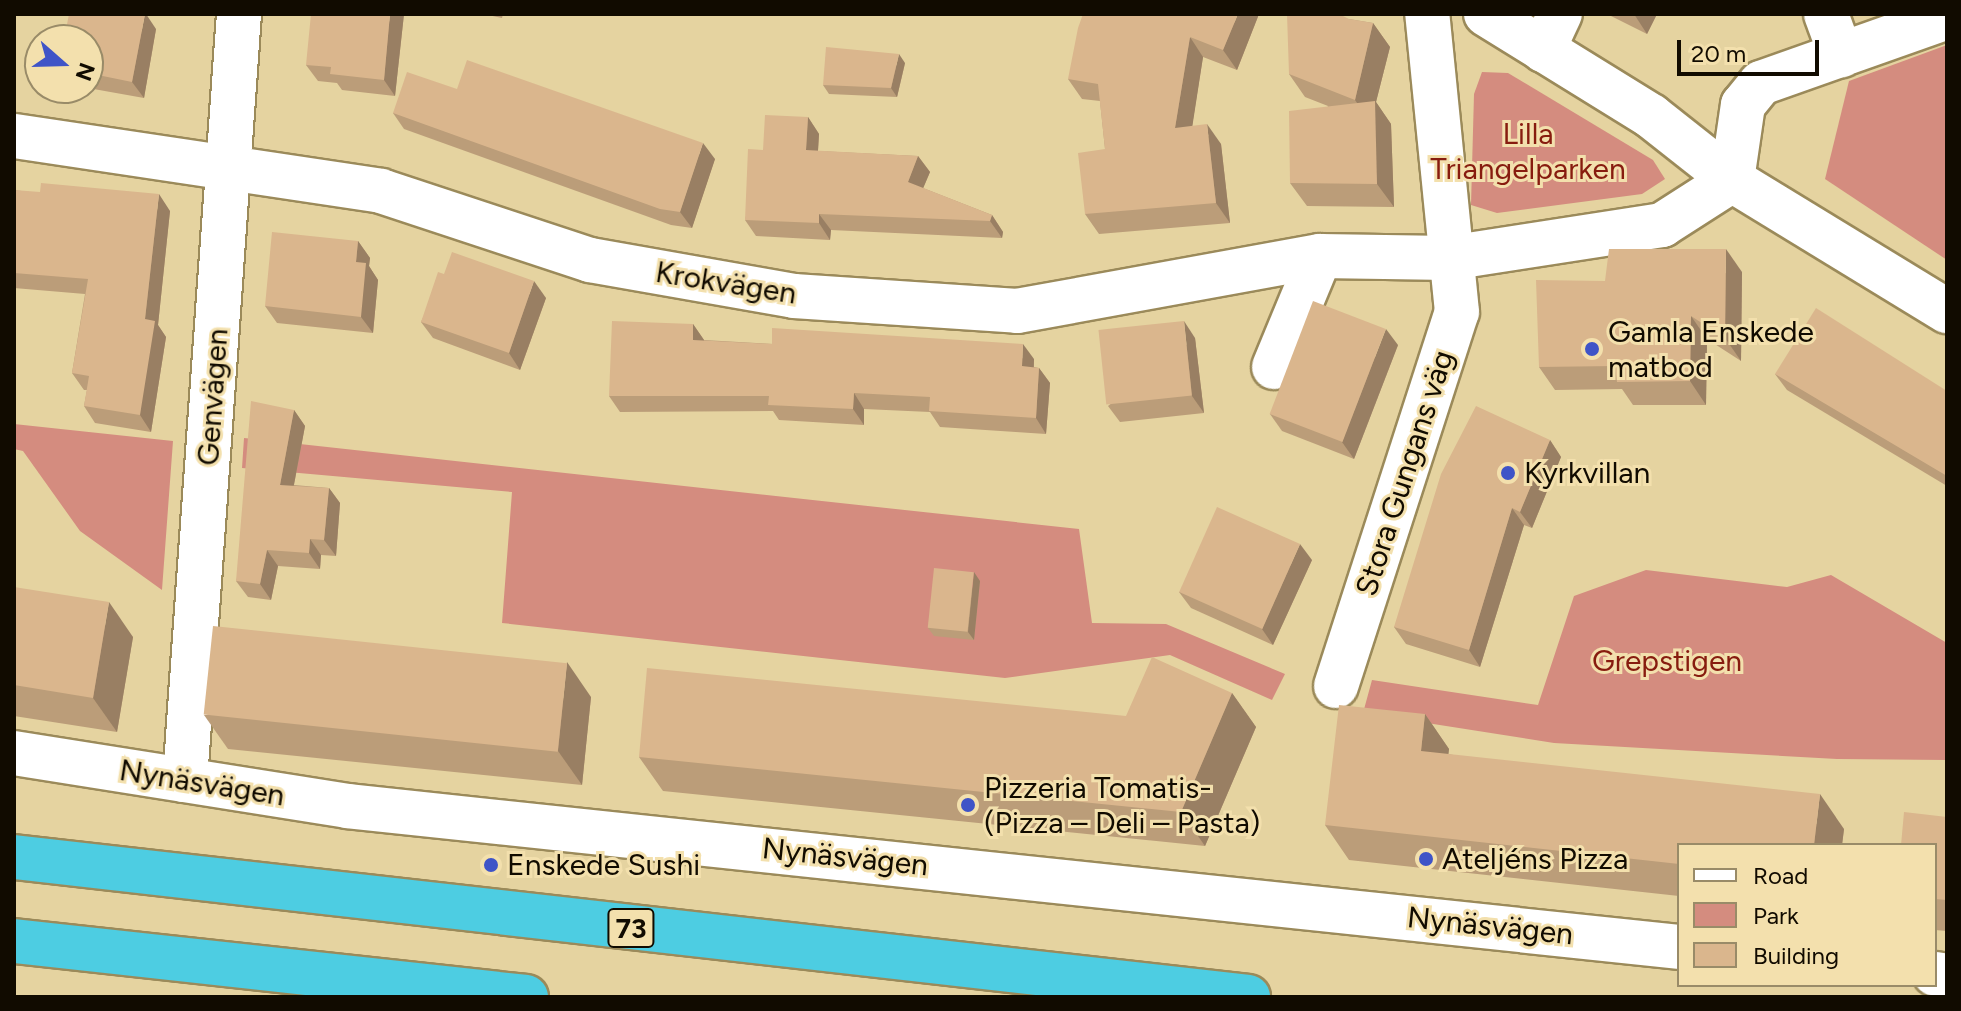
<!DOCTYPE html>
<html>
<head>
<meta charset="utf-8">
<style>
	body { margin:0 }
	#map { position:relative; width:1961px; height:1011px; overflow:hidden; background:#e5d3a0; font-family:Figtree,sans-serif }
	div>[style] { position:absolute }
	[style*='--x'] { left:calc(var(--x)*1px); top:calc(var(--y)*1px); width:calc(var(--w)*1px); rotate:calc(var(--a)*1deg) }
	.green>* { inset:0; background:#d48c7f }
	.roads { filter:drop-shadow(2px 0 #9b8a5a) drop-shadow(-2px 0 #9b8a5a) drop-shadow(0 2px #9b8a5a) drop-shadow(0 -2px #9b8a5a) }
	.minor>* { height:44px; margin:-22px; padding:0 22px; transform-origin:22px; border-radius:22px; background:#fff }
	.highway>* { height:44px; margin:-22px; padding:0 22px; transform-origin:22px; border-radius:22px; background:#4dcde2 }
	.wall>* { inset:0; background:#bb9d79 }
	.shaded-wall>* { inset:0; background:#997f63 }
	.building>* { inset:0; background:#dab68d; transform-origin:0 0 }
	.dots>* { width:22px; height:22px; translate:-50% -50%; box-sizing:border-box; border:4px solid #f3e0ad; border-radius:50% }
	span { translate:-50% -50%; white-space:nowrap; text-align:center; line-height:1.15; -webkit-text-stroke:6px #f3e0ad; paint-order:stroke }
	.shield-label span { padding:2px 6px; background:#f3e0ad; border:2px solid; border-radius:6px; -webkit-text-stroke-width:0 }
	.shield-label { font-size:28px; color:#110b00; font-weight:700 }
	.park-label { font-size:30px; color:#871c0f }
	.street-label { font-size:30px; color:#110b00 }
	.poi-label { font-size:30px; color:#110b00 }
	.left { translate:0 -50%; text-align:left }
	.frame { position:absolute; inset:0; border:16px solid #110b00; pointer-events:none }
	.legend { position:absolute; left:1677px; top:843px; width:260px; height:144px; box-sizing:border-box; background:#f3e0ad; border:2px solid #998b68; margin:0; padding:10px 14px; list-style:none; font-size:24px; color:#110b00 }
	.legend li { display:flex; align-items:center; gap:16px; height:40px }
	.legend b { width:40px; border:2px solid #998b68 }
	.north { position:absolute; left:24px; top:24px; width:80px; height:80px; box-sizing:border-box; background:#f3e0ad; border:2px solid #998b68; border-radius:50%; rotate:110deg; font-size:22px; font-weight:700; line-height:32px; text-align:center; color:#110b00 }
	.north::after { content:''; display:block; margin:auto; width:28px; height:36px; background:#3f54c7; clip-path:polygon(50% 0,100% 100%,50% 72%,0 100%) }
	.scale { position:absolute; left:1677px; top:40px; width:142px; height:36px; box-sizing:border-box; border:4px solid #110b00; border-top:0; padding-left:10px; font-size:24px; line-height:28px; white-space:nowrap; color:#110b00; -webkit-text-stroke:6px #f3e0ad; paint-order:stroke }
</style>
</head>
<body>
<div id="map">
	<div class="green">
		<i style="clip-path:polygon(1947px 45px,1947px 260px,1825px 179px,1849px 81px)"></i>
		<i style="clip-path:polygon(1482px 72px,1508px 73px,1653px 160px,1665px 179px,1642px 194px,1497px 213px,1471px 205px,1474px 94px)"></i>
		<i style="clip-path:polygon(14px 424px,173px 441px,162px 590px,80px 531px,23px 451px,14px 449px)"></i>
		<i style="clip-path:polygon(244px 438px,1079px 529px,1092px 623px,1166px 624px,1285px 674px,1272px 700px,1170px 655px,1005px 678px,502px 623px,512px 492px,242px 468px)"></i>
		<i style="clip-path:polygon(1646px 570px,1787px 587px,1831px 575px,1947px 643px,1947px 760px,1837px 759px,1554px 743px,1363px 713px,1372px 680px,1538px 705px,1574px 596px)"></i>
	</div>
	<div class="roads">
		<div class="minor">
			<i style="--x:1486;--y:14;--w:194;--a:31.7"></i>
			<i style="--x:1651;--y:116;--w:103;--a:38.3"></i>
			<i style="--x:1732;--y:180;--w:252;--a:31.4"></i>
			<i style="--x:1826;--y:14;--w:44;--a:69.9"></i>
			<i style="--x:1543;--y:50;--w:40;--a:-65"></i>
			<i style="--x:14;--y:136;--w:371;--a:8.5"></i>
			<i style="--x:381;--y:191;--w:220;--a:18.3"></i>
			<i style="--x:590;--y:260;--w:207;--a:10"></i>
			<i style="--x:794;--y:296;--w:224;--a:3.8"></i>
			<i style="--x:1017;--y:311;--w:308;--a:-10.3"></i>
			<i style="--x:1320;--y:256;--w:129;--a:0.9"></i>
			<i style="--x:1449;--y:258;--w:216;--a:-8.8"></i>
			<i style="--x:1662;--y:225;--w:83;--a:-32.7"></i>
			<i style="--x:1732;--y:180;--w:76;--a:-81.7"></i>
			<i style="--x:1743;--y:105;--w:28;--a:-51"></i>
			<i style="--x:1761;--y:83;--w:197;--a:-19.5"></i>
			<i style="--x:1274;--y:367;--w:120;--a:-67.5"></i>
			<i style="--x:1336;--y:686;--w:393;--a:-72.1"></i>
			<i style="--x:1457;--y:312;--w:300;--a:-95.7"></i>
			<i style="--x:14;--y:753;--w:337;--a:9"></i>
			<i style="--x:347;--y:806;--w:1339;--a:6.04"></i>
			<i style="--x:185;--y:780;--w:768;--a:-85.97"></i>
			<i style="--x:1935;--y:974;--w:12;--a:9"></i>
		</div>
		<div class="highway">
			<i style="--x:14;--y:857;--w:1242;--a:6.47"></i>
			<i style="--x:14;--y:941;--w:515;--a:6.24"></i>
		</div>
	</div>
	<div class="wall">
		<i style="clip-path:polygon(404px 14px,395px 96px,342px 90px,337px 83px,318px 81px,306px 65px)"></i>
		<i style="clip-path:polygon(483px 14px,503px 14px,502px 18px)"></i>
		<i style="clip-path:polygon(1259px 14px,1237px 70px,1203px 57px,1192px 126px,1221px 144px,1230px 223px,1099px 234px,1085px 214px,1105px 149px,1100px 101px,1082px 99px,1068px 79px)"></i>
		<i style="clip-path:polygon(1607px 14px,1657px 14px,1647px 34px)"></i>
		<i style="clip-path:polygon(1349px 19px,1373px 23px,1390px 47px,1376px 102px,1391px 124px,1394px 207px,1307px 206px,1290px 183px,1328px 106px,1305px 97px,1289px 74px)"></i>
		<i style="clip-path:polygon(156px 29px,144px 98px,88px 88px,88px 40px)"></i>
		<i style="clip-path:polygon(905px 63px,897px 97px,829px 94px,823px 85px)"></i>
		<i style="clip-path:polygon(457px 89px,715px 159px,692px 228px,671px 225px,404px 129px,393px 113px)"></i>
		<i style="clip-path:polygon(808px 117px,819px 134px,818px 151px,918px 156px,930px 172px,923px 188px,992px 215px,1003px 232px,1002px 238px,831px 230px,830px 240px,756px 236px,745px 220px,763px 150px)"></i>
		<i style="clip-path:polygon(14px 190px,170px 211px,158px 325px,166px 337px,151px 432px,95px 423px,84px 406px,87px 390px,84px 390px,72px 373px,85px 294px,14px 288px)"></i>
		<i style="clip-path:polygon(358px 241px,370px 258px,369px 266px,378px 280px,373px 333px,277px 323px,265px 306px)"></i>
		<i style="clip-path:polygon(1742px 272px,1741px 361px,1707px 339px,1706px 405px,1633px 405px,1622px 389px,1555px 390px,1539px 367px,1605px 281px)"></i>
		<i style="clip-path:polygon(444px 274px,546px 298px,520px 370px,433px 338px,421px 322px)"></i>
		<i style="clip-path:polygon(693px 324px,704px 340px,1034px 359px,1034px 367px,1039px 368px,1050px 383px,1046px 434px,940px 427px,930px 412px,864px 409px,864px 425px,779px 420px,773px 411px,620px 412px,609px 396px)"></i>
		<i style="clip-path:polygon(1195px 338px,1204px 413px,1120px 422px,1108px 406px)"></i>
		<i style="clip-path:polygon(1398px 345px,1354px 459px,1282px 431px,1270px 414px)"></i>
		<i style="clip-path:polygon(1775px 374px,1947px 391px,1947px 486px,1787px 390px)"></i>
		<i style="clip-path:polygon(294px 410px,305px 426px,294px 485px,329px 488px,340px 503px,336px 556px,321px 555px,320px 569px,278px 566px,271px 600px,248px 597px,236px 581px)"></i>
		<i style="clip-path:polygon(1550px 440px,1561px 457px,1532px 528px,1524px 525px,1480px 667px,1406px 644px,1394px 627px)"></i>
		<i style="clip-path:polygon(1312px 560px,1273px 645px,1191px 608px,1179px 592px)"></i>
		<i style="clip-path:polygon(980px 581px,974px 640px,934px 636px,928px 628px)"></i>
		<i style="clip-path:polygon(14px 587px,133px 637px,117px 732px,14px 716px)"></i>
		<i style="clip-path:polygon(1232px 693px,1256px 727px,1205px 846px,663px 791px,639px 757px,1126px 716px)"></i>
		<i style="clip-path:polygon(591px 697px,582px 785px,228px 749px,204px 715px)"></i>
		<i style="clip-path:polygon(1425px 714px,1449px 749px,1448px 754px,1844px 829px,1842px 845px,1679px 845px,1679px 896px,1349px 860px,1325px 825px)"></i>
		<i style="clip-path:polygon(1947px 817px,1947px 931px,1935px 930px,1935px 845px)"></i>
	</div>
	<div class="shaded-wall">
		<i style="clip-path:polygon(145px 14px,146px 14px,156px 29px,144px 98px,132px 82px)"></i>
		<i style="clip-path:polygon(390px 14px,404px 14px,395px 96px,384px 80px)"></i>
		<i style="clip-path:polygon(1238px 14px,1259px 14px,1237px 70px,1223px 50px)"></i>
		<i style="clip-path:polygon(1634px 14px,1657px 14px,1647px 34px)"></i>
		<i style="clip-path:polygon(1373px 23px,1390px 47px,1376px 102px,1391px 124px,1394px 207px,1377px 184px,1371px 123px,1355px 100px)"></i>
		<i style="clip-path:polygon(1190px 37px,1203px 57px,1189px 148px,1175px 128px)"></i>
		<i style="clip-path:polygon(899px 54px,905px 63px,897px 97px,891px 88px)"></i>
		<i style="clip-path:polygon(808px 117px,819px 134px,817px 166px,806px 150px)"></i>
		<i style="clip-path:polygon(1207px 124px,1221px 144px,1230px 223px,1216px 203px)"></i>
		<i style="clip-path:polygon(703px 143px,715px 159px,692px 228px,680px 212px)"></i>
		<i style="clip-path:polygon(918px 156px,930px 172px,919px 198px,908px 182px)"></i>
		<i style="clip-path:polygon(159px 194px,170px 211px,158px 325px,166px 337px,151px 432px,140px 415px,145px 319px)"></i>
		<i style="clip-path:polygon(819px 214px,831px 230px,830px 240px,819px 223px)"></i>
		<i style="clip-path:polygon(992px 215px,1003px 232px,1002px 238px,990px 221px)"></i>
		<i style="clip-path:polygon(358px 241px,370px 258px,369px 266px,378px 280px,373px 333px,361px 317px,356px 262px)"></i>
		<i style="clip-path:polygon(1726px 249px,1742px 272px,1741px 361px,1725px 338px)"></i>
		<i style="clip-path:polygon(534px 281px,546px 298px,520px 370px,509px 353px)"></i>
		<i style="clip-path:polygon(1691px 316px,1707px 339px,1706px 405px,1690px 381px)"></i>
		<i style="clip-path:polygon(1184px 321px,1195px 338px,1204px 413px,1192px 396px)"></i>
		<i style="clip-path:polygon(693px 324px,704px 340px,704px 356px,693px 340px)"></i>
		<i style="clip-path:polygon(1386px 329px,1398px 345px,1354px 459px,1342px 442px)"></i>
		<i style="clip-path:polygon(1023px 344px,1034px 359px,1033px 382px,1022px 366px)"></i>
		<i style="clip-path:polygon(1039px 368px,1050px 383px,1046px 434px,1036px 418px)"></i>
		<i style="clip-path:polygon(854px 393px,864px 409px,864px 425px,853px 409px)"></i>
		<i style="clip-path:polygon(294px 410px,305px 426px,291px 500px,280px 485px)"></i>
		<i style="clip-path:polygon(1550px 440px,1561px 457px,1532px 528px,1520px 512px)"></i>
		<i style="clip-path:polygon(329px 488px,340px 503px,336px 556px,324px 540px)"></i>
		<i style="clip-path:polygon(1512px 508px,1524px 525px,1480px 667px,1469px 650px)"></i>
		<i style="clip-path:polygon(310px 539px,321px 555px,320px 569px,309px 553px)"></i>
		<i style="clip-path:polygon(1300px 544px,1312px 560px,1273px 645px,1262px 629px)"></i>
		<i style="clip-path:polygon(267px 550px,278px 566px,271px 600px,260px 584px)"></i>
		<i style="clip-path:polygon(974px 572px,980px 581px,974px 640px,968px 632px)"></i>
		<i style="clip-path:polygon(109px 602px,133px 637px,117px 732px,93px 698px)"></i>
		<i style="clip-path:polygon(567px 662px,591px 697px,582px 785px,558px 751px)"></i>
		<i style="clip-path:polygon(1232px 693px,1256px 727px,1205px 846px,1181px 812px)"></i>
		<i style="clip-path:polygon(1425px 714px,1449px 749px,1445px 785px,1421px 751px)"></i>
		<i style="clip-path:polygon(1820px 794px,1844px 829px,1842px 845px,1814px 845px)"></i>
	</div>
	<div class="building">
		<i style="clip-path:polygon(69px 14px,145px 14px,132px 82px,88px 73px,88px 40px,64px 40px)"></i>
		<i style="clip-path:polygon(311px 14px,390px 14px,384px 80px,330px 74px,331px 67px,306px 65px)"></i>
		<i style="clip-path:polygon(1083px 14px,1238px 14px,1223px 50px,1190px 37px,1175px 128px,1207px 124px,1216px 203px,1085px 214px,1078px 153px,1105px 149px,1098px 84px,1068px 79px,1078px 28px)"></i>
		<i style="clip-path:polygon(1287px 14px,1339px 14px,1349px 19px,1373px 23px,1355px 100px,1289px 74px)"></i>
		<i style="clip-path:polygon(826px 47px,899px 54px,891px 88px,823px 85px)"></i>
		<i style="clip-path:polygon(467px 60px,703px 143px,680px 212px,660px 209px,393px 113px,407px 72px,457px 89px)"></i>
		<i style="clip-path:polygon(1375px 101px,1377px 184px,1290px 183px,1289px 111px)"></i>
		<i style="clip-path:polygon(765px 115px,808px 117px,806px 150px,918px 156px,908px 182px,992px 215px,990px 221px,819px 214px,819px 223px,745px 220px,748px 149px,763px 150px)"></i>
		<i style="clip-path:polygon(41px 183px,159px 194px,145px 319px,155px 321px,140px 415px,84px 406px,89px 376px,72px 373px,88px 279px,14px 273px,14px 190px,40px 192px)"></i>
		<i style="clip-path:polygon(272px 232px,358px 241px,356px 262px,366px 263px,361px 317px,265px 306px)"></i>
		<i style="clip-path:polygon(1609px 249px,1726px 249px,1725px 338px,1691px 316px,1690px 381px,1617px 382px,1615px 366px,1539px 367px,1536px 280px,1605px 281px)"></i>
		<i style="clip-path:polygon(452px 252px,534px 281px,509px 353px,421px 322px,438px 272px,444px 274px)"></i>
		<i style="left:1313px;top:301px;width:78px;height:121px;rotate:21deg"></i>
		<i style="clip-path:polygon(1816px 308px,1947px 391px,1947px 476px,1775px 374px)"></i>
		<i style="clip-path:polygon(612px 321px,693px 324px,693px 340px,772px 344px,772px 328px,1023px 344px,1022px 366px,1039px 368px,1036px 418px,929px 411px,930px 397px,854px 393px,853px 409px,768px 405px,769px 396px,609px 396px)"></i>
		<i style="left:1184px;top:321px;width:75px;height:86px;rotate:84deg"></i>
		<i style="clip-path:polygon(251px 401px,294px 410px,280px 485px,329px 488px,324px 540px,310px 539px,309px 553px,267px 550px,260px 584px,236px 581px)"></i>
		<i style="clip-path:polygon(1476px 406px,1550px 440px,1520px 512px,1512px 508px,1469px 650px,1394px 627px,1441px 474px)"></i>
		<i style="left:1217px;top:507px;width:91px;height:93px;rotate:24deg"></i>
		<i style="left:934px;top:568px;width:40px;height:60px;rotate:6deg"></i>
		<i style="clip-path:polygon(14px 587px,109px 602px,93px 698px,14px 685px)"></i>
		<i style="left:213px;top:626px;width:356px;height:89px;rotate:6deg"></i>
		<i style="clip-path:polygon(1152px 657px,1232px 693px,1181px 812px,639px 757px,647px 668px,1126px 716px)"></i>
		<i style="clip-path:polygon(1339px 705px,1425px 714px,1421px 751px,1820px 794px,1814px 845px,1679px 845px,1679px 864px,1325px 825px)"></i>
		<i style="clip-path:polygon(1904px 812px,1947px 817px,1947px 900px,1935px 899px,1935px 845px,1901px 845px)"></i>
	</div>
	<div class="dots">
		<i style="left:1592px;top:349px;background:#3f54c7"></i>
		<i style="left:1508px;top:473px;background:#3f54c7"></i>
		<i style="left:968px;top:805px;background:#3f54c7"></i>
		<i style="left:1426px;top:859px;background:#3f54c7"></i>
		<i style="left:491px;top:865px;background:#3f54c7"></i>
	</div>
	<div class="shield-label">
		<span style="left:631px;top:928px">73</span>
	</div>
	<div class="park-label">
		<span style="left:1528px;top:151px">Lilla<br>Triangelparken</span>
		<span style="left:1667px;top:661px">Grepstigen</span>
	</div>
	<div class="street-label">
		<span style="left:726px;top:283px;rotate:9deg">Krokvägen</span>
		<span style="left:213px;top:397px;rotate:-86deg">Genvägen</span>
		<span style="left:1405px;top:473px;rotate:-72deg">Stora Gungans väg</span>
		<span style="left:202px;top:783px;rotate:9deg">Nynäsvägen</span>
		<span style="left:845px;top:857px;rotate:6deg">Nynäsvägen</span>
		<span style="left:1490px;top:926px;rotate:6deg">Nynäsvägen</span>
	</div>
	<div class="poi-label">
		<span class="left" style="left:1608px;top:349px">Gamla Enskede<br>matbod</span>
		<span class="left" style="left:1524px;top:473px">Kyrkvillan</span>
		<span class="left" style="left:984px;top:805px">Pizzeria Tomatis-<br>(Pizza – Deli – Pasta)</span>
		<span class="left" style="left:1442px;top:859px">Ateljéns Pizza</span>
		<span class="left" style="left:507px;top:865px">Enskede Sushi</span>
	</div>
	<div class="frame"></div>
	<ul class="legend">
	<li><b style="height:10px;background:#fff"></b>Road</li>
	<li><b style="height:22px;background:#d48c7f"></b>Park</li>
	<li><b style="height:22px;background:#dab68d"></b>Building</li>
	</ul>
	<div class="north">N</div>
	<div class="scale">20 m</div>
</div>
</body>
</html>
